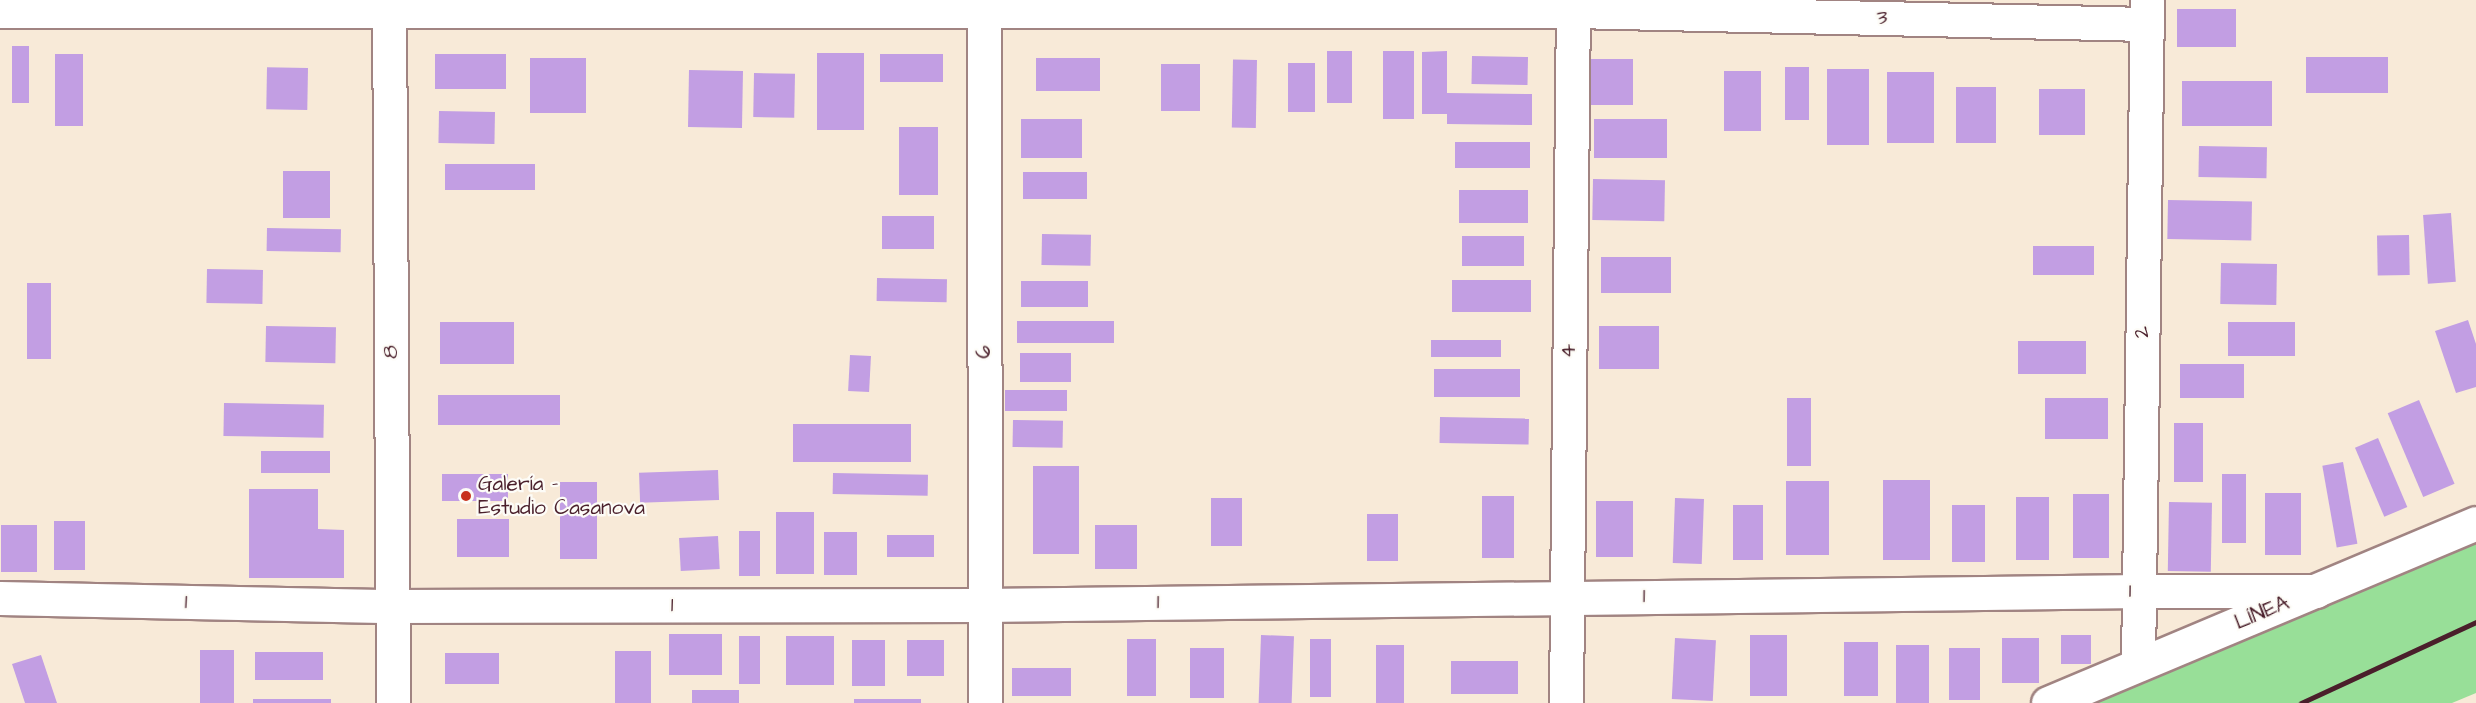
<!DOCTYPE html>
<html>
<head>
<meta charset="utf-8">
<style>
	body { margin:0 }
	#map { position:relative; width:2476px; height:703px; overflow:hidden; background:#f8ead8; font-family:"Architects Daughter",sans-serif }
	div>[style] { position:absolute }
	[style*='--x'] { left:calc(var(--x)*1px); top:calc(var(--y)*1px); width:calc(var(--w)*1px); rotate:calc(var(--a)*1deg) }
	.green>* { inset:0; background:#98df98 }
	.building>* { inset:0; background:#c29ee3; transform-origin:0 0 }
	.roads { filter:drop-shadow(2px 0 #a18482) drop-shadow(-2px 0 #a18482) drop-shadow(0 2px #a18482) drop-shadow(0 -2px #a18482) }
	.minor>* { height:33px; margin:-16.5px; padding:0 16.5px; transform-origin:16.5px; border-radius:16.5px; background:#fff }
	.tertiary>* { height:33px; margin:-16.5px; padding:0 16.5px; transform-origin:16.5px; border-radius:16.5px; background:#fff }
	.rail>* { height:4.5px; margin:-2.25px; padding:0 2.25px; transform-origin:2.25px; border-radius:2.25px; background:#4a1f2b }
	.dots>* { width:16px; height:16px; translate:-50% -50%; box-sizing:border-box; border:3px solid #fdfcf7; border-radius:50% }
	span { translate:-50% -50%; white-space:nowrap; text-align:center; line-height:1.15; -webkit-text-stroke:4.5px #fdfcf7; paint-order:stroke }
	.street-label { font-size:21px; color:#4a1f2b }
	.poi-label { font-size:21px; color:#4a1f2b }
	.left { translate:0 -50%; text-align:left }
</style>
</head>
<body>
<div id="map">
	<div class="green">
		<i style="clip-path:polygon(2476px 533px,2476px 693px,2452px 703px,2084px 703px)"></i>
	</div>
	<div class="building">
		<i style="left:2177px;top:9px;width:59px;height:38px"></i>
		<i style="left:12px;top:46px;width:17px;height:57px"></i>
		<i style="left:1352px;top:51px;width:52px;height:25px;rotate:90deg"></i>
		<i style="left:1383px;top:51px;width:31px;height:68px"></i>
		<i style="clip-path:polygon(1447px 51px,1447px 93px,1532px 94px,1532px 125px,1447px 124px,1447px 114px,1422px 114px,1422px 52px)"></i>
		<i style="left:817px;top:53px;width:47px;height:77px"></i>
		<i style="left:55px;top:54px;width:28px;height:72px"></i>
		<i style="left:435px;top:54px;width:71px;height:35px"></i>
		<i style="left:880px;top:54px;width:63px;height:28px"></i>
		<i style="left:1472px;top:56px;width:56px;height:28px;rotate:1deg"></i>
		<i style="left:2306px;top:57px;width:82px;height:36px"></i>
		<i style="left:530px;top:58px;width:56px;height:55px"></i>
		<i style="left:1036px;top:58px;width:64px;height:33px"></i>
		<i style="left:1591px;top:59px;width:42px;height:46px"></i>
		<i style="left:1257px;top:60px;width:68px;height:24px;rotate:91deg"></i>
		<i style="left:1288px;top:63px;width:27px;height:49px"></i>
		<i style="left:1161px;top:64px;width:39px;height:47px"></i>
		<i style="left:1785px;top:67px;width:24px;height:53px"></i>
		<i style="left:308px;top:68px;width:42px;height:41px;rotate:91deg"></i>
		<i style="left:1827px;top:69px;width:42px;height:76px"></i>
		<i style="left:689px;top:70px;width:54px;height:57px;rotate:1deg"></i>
		<i style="left:1724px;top:71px;width:37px;height:60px"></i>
		<i style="left:1887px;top:72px;width:47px;height:71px"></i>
		<i style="left:754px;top:73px;width:41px;height:44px;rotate:1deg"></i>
		<i style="left:2182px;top:81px;width:90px;height:45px"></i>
		<i style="left:1956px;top:87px;width:40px;height:56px"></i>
		<i style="left:2039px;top:89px;width:46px;height:46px"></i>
		<i style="left:439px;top:111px;width:56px;height:32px;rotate:1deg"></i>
		<i style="left:1021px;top:119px;width:61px;height:39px"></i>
		<i style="left:1594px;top:119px;width:73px;height:39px"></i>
		<i style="left:899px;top:127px;width:39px;height:68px"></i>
		<i style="left:1455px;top:142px;width:75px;height:26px"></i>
		<i style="left:2199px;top:146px;width:68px;height:31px;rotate:1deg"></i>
		<i style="left:445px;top:164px;width:90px;height:26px"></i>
		<i style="left:283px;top:171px;width:47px;height:47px"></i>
		<i style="left:1023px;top:172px;width:64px;height:27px"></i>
		<i style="left:1593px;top:179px;width:72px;height:41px;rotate:1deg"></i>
		<i style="left:1459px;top:190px;width:69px;height:33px"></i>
		<i style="left:2168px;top:200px;width:84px;height:39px;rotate:1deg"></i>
		<i style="left:2451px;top:213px;width:69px;height:28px;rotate:86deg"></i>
		<i style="left:882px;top:216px;width:52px;height:33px"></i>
		<i style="left:267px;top:228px;width:74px;height:23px;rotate:1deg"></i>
		<i style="left:1042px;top:234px;width:49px;height:31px;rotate:1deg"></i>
		<i style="left:2409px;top:235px;width:40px;height:32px;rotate:89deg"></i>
		<i style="left:1462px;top:236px;width:62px;height:30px"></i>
		<i style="left:2033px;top:246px;width:61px;height:29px"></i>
		<i style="left:1601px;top:257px;width:70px;height:36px"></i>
		<i style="left:2221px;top:263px;width:56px;height:41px;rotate:1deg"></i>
		<i style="left:207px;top:269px;width:56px;height:34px;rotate:1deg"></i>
		<i style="left:877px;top:278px;width:70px;height:23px;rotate:1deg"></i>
		<i style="left:1452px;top:280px;width:79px;height:32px"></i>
		<i style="left:1021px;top:281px;width:67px;height:26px"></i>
		<i style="left:27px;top:283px;width:24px;height:76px"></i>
		<i style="clip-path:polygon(2468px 320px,2476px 344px,2476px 387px,2456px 393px,2435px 331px)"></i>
		<i style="left:1017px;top:321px;width:97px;height:22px"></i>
		<i style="left:440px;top:322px;width:74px;height:42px"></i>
		<i style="left:2228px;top:322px;width:67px;height:34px"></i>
		<i style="left:266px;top:326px;width:70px;height:36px;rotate:1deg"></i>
		<i style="left:1599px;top:326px;width:60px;height:43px"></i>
		<i style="left:1431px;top:340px;width:70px;height:17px"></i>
		<i style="left:2018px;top:341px;width:68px;height:33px"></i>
		<i style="left:1020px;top:353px;width:51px;height:29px"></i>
		<i style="left:850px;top:355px;width:21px;height:36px;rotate:3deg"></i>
		<i style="left:2180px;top:364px;width:64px;height:34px"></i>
		<i style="left:1434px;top:369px;width:86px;height:28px"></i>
		<i style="left:1005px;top:390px;width:62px;height:21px"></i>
		<i style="left:438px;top:395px;width:122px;height:30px"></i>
		<i style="left:1787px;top:398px;width:24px;height:68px"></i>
		<i style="left:2045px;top:398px;width:63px;height:41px"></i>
		<i style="left:2419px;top:400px;width:91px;height:34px;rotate:67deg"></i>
		<i style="left:224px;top:403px;width:100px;height:33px;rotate:1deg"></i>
		<i style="left:1440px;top:417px;width:89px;height:26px;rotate:1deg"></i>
		<i style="left:1013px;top:420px;width:50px;height:27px;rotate:1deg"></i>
		<i style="left:2174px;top:423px;width:29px;height:59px"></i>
		<i style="left:793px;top:424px;width:118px;height:38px"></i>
		<i style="left:2378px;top:438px;width:75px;height:25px;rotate:67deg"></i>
		<i style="left:261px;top:451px;width:69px;height:22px"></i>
		<i style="left:2343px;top:462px;width:83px;height:21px;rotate:80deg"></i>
		<i style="left:1033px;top:466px;width:46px;height:88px"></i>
		<i style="left:718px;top:470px;width:30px;height:79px;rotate:88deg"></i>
		<i style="left:833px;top:473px;width:95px;height:21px;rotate:1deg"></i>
		<i style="left:442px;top:474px;width:66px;height:27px"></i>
		<i style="left:2222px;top:474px;width:24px;height:69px"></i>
		<i style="left:1883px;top:480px;width:47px;height:80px"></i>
		<i style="left:1786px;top:481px;width:43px;height:74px"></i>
		<i style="left:560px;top:482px;width:37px;height:77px"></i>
		<i style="clip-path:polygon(249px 489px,318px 489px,318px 529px,344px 530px,344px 578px,249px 578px)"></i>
		<i style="left:2265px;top:493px;width:36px;height:62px"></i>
		<i style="left:2073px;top:494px;width:36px;height:64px"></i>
		<i style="left:1482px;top:496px;width:32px;height:62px"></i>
		<i style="left:2016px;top:497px;width:33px;height:63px"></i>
		<i style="left:1211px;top:498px;width:31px;height:48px"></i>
		<i style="left:1675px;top:498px;width:29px;height:65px;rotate:2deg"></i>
		<i style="left:1596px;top:501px;width:37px;height:56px"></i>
		<i style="left:2169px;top:502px;width:43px;height:69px;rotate:1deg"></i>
		<i style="left:1733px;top:505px;width:30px;height:55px"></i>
		<i style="left:1952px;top:505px;width:33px;height:57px"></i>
		<i style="left:776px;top:512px;width:38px;height:62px"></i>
		<i style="left:1367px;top:514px;width:31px;height:47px"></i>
		<i style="left:457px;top:519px;width:52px;height:38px"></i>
		<i style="left:54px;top:521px;width:31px;height:49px"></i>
		<i style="left:1px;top:525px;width:36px;height:47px"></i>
		<i style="left:1095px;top:525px;width:42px;height:44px"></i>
		<i style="left:739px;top:531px;width:21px;height:45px"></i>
		<i style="left:824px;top:532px;width:33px;height:43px"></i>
		<i style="left:887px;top:535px;width:47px;height:22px"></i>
		<i style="left:718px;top:536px;width:33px;height:39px;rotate:87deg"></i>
		<i style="left:669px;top:634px;width:53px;height:41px"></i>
		<i style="left:1261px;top:635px;width:33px;height:68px;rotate:2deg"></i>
		<i style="left:1750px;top:635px;width:37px;height:61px"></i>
		<i style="left:2061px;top:635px;width:30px;height:29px"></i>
		<i style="left:760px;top:636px;width:48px;height:21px;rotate:90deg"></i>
		<i style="left:786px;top:636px;width:48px;height:49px"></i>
		<i style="left:1675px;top:638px;width:41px;height:61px;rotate:3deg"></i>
		<i style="left:2002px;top:638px;width:37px;height:45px"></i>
		<i style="left:1127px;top:639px;width:29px;height:57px"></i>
		<i style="left:1310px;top:639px;width:21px;height:58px"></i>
		<i style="left:852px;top:640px;width:33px;height:46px"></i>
		<i style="left:907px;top:640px;width:37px;height:36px"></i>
		<i style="left:1878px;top:642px;width:54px;height:34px;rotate:90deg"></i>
		<i style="left:1376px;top:645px;width:28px;height:58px"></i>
		<i style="left:1896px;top:645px;width:33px;height:58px"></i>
		<i style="left:1190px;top:648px;width:34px;height:50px"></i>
		<i style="left:1949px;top:648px;width:31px;height:52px"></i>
		<i style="left:200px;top:650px;width:34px;height:53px"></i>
		<i style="left:615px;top:651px;width:36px;height:52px"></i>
		<i style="left:255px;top:652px;width:68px;height:28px"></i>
		<i style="left:445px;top:653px;width:54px;height:31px"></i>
		<i style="clip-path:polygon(41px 655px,57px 703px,25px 703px,12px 664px)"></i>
		<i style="left:1451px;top:661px;width:67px;height:33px"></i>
		<i style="left:1071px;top:668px;width:28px;height:59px;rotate:90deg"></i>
		<i style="left:692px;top:690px;width:47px;height:13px"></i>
		<i style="left:253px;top:699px;width:78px;height:4px"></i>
		<i style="left:854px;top:699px;width:67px;height:4px"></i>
	</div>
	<div class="roads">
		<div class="minor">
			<i style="--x:984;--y:0;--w:703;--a:89.92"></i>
			<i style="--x:0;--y:11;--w:1573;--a:0"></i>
			<i style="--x:1573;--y:11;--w:571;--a:1.3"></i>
			<i style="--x:0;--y:598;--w:393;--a:1.2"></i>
			<i style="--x:393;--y:606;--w:592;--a:-0.1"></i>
			<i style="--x:985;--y:605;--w:1156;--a:-0.69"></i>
			<i style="--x:2141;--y:591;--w:175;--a:0"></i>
			<i style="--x:2138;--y:664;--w:664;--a:-89.22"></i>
			<i style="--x:1566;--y:703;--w:703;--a:-89.43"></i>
			<i style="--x:2048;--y:703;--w:464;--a:-22.8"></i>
		</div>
		<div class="tertiary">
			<i style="--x:389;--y:0;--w:703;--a:89.67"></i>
		</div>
	</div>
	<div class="rail">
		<i style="--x:2301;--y:703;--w:193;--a:-24.8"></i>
	</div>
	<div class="dots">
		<i style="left:466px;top:496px;background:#c8321e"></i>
	</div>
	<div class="street-label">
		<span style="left:1882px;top:18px;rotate:1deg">3</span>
		<span style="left:2142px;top:332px;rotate:-90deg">2</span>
		<span style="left:1569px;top:351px;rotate:-89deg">4</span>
		<span style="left:391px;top:352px;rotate:-90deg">8</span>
		<span style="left:984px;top:352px;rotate:-90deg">6</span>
		<span style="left:2130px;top:591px;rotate:-1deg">1</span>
		<span style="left:1644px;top:596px;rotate:-1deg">1</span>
		<span style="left:186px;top:602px;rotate:1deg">1</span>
		<span style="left:1158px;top:602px;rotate:-1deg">1</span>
		<span style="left:672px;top:605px">1</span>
		<span style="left:2262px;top:613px;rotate:-22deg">LÍNEA</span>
	</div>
	<div class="poi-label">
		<span class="left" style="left:478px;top:496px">Galería -<br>Estudio Casanova</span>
	</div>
</div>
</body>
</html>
